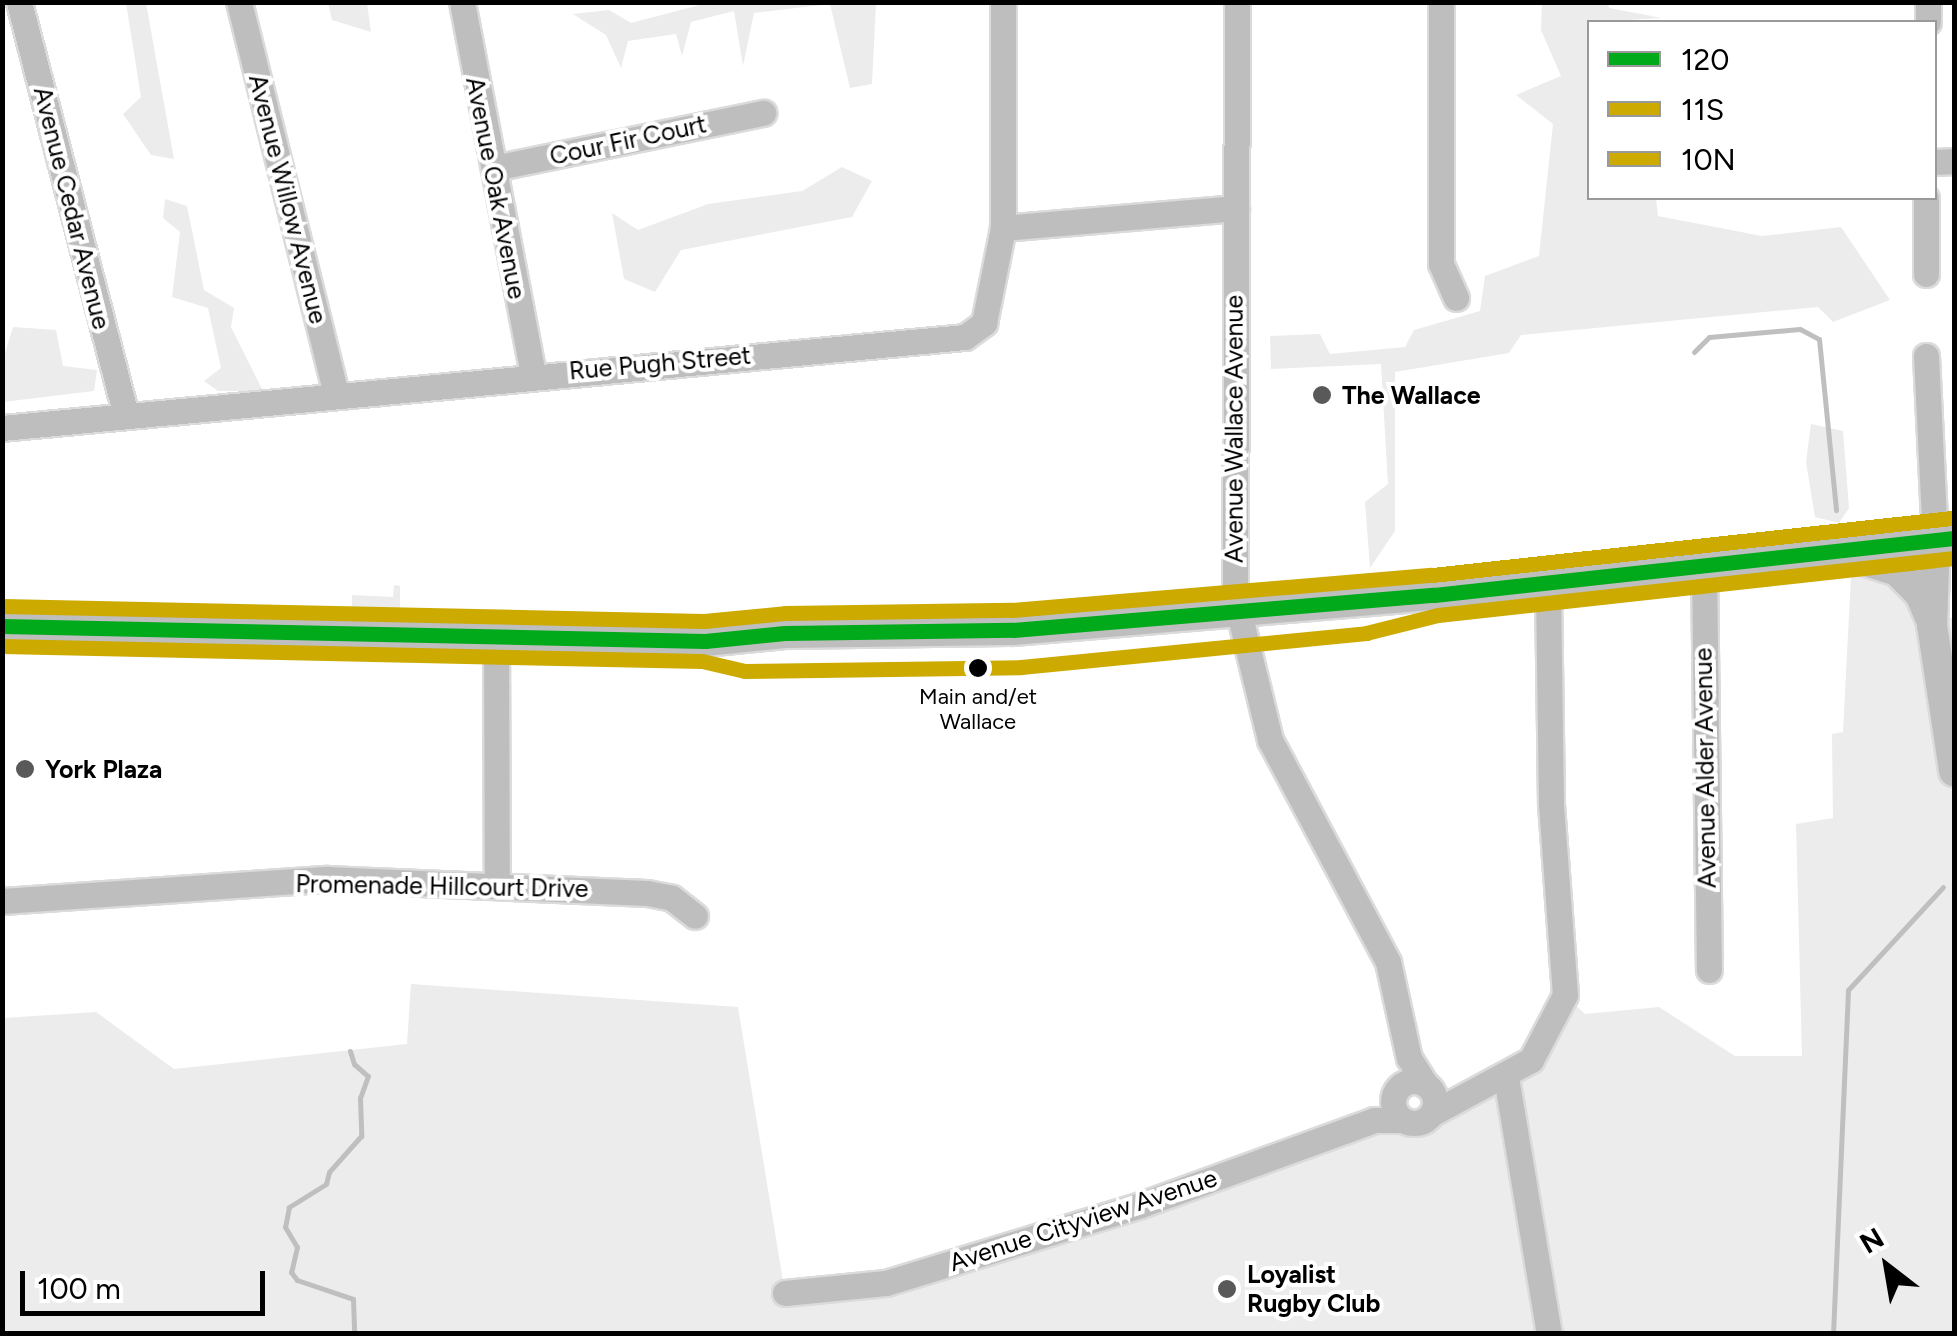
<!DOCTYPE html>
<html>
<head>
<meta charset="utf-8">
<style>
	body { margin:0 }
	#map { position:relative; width:1957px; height:1336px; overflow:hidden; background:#fff; font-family:Figtree,sans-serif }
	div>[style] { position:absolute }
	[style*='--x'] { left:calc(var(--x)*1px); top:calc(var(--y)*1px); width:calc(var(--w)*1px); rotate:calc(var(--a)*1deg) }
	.green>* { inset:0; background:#ececec }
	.stream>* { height:5px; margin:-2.5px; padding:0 2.5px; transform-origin:2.5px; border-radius:2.5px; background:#bfbfbf }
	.roads { filter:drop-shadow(2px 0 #dbdbdb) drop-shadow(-2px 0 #dbdbdb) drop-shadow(0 2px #dbdbdb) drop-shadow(0 -2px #dbdbdb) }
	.minor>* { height:25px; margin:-12.5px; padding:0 12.5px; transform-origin:12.5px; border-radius:12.5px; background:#bebebe }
	.minor>.ring { margin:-12.5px; padding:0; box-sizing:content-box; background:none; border:25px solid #bebebe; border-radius:50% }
	.major>* { height:30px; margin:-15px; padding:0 15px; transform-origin:15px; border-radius:15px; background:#bebebe }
	.bus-1>* { height:15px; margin:-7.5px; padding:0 7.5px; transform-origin:7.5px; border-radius:7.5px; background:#00aa1a }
	.bus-2>* { height:15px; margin:-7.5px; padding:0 7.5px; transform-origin:7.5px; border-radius:7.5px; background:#ca0 }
	.bus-3>* { height:15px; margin:-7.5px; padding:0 7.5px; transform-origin:7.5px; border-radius:7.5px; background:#ca0 }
	.dots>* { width:28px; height:28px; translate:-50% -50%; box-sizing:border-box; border:5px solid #fff; border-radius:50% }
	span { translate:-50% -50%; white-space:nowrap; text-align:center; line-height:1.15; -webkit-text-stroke:8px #fff; paint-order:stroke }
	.bus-label { font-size:22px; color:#000 }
	.street-label { font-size:25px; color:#000 }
	.poi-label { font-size:25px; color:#000; font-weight:700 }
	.left { translate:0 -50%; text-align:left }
	.frame { position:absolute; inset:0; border:5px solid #000; pointer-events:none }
	.legend { position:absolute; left:1587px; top:20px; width:350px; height:180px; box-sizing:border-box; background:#fff; border:2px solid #999; margin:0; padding:12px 18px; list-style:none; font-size:30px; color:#000 }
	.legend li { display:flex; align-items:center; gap:20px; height:50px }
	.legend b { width:50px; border:2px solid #999 }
	.north { position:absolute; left:1837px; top:1216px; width:100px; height:100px; -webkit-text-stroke:8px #fff; paint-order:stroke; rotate:329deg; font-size:28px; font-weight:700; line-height:40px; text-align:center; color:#000 }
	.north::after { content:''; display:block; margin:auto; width:35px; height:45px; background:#000; clip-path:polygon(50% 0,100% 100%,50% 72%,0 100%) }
	.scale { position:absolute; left:20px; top:1271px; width:245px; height:45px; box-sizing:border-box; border:5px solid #000; border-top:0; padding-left:12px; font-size:30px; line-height:35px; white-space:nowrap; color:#000; -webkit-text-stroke:8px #fff; paint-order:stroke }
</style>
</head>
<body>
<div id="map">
	<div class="green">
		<i style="clip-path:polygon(711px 2px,876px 3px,872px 84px,850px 88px,830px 4px,754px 13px,743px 66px,734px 11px,691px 22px,682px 56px,676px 34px,628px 41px,621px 68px,606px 35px,573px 14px,609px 10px,631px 23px)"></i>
		<i style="clip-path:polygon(126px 3px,146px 3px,174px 159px,151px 155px,123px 114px,141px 97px)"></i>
		<i style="clip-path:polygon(328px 3px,367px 3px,371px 32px,332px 20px)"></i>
		<i style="clip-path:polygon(1542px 3px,1608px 3px,1609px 8px,1662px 18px,1590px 22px,1590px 198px,1656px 198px,1658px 216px,1762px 236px,1841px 227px,1890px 300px,1833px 322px,1818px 307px,1521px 335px,1509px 353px,1395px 372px,1395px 531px,1370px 568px,1365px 502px,1388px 484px,1381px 364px,1271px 369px,1270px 336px,1320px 334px,1330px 354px,1405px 347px,1414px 330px,1480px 311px,1485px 276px,1539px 256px,1553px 124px,1516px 95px,1561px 76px,1541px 30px)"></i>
		<i style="clip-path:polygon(842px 167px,872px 181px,852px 217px,681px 250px,655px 292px,624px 279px,612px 213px,638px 230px,708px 204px,802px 191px)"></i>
		<i style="clip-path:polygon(165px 199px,187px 206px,204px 290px,234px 308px,231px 327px,263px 391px,218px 391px,204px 381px,221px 368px,208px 308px,172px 297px,180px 232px,163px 218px)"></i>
		<i style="clip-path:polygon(13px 327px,56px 330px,63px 366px,97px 370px,94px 391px,3px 402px,3px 360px)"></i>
		<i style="clip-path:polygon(1811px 424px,1843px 431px,1849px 508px,1839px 523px,1815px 517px,1806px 462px)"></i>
		<i style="clip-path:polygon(1852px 556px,1868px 559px,1932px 625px,1954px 617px,1954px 1333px,3px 1333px,3px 1018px,96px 1012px,174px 1069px,407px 1044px,411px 984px,738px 1007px,785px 1293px,835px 1285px,1421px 1122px,1506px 1077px,1565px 995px,1585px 1014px,1659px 1007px,1735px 1056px,1802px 1056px,1796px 824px,1833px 818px,1832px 734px,1843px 732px)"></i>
		<i style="clip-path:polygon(394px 585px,400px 586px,400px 617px,352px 616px,352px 595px,393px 597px)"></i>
	</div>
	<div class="stream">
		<i style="--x:1694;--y:352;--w:21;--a:-45"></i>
		<i style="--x:1709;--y:337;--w:91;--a:-5"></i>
		<i style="--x:1800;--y:329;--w:21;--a:28"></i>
		<i style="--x:1819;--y:339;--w:172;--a:84.3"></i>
		<i style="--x:350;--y:1051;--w:14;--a:73"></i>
		<i style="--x:354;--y:1064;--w:18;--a:41"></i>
		<i style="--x:368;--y:1076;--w:23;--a:110"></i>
		<i style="--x:360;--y:1098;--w:38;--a:88"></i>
		<i style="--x:361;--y:1136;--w:48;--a:131.6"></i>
		<i style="--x:329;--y:1172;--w:12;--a:104"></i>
		<i style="--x:326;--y:1184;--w:44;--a:148.1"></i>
		<i style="--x:289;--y:1207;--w:20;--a:101"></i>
		<i style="--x:285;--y:1227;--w:23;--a:59"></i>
		<i style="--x:297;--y:1247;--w:26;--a:103"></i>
		<i style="--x:291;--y:1272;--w:10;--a:53"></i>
		<i style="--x:297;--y:1280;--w:59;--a:18.7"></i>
		<i style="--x:353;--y:1299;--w:35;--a:88"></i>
		<i style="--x:1833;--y:1334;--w:344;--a:-87.5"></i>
		<i style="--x:1848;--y:990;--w:140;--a:-47.3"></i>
	</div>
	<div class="roads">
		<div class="minor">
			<i style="--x:19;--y:2;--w:424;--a:75.5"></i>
			<i style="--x:239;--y:2;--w:405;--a:76.1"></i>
			<i style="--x:462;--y:2;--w:378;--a:79.2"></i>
			<i style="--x:1003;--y:2;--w:226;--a:90"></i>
			<i style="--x:1237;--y:2;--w:594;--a:90.19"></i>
			<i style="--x:1235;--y:596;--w:148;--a:76.3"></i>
			<i style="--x:1270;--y:740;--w:251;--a:62"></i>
			<i style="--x:1388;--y:962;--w:98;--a:77.7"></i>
			<i style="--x:1409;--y:1058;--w:32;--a:58"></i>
			<i style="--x:1441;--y:2;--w:262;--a:90"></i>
			<i style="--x:1441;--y:264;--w:37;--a:66"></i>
			<i style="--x:1928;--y:22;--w:20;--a:-90"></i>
			<i style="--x:1934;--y:162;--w:20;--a:-3"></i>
			<i style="--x:494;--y:168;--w:275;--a:-11.6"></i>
			<i style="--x:1926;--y:274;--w:76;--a:-90"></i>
			<i style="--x:1926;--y:356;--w:184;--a:87.2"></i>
			<i style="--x:2;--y:428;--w:967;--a:-5.4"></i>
			<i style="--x:965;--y:337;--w:24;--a:-36"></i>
			<i style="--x:984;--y:323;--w:97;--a:-78.7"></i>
			<i style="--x:1003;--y:228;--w:234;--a:-4.9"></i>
			<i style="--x:1704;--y:565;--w:405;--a:89.3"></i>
			<i style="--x:496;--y:637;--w:247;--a:89.8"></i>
			<i style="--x:2;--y:901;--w:326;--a:-3.9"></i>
			<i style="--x:327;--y:879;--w:320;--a:2.5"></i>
			<i style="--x:647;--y:893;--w:25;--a:11"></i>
			<i style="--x:672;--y:898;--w:29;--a:38"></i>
			<i style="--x:1506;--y:1077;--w:261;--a:80.5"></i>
			<i class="ring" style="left:1393px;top:1081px;width:17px;height:17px"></i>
			<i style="--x:1431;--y:1114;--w:114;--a:-28.4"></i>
			<i style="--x:1531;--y:1060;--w:73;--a:-62.4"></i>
			<i style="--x:1565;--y:995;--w:193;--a:-94.2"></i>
			<i style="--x:1551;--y:803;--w:220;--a:-90.8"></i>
			<i style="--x:785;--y:1293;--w:101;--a:-5.7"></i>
			<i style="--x:886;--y:1283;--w:264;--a:-17"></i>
			<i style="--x:1138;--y:1206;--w:251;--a:-20"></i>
			<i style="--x:1374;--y:1120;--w:28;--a:0"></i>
		</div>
		<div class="major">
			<i style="--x:1935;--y:540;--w:85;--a:92"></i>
			<i style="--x:1932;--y:625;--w:148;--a:81.4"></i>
			<i style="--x:1847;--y:555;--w:52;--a:17.7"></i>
			<i style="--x:1897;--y:571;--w:33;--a:45"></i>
			<i style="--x:1920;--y:594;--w:28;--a:67"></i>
			<i style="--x:2;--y:626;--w:703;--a:1.22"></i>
			<i style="--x:705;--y:641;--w:80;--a:-5.7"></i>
			<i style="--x:785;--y:633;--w:228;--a:-0.8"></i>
			<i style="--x:1013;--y:630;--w:422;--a:-4.8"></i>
			<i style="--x:1434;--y:595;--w:523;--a:-6.26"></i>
		</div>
	</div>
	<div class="bus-1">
		<i style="--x:2;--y:626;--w:703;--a:1.22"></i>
		<i style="--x:705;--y:641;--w:80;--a:-5.7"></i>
		<i style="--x:785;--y:633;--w:228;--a:-0.8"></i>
		<i style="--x:1013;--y:630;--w:422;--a:-4.8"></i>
		<i style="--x:1434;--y:595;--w:523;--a:-6.26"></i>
	</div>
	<div class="bus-2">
		<i style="--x:2;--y:646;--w:700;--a:1.23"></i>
		<i style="--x:702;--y:661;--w:44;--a:13.1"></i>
		<i style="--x:745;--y:671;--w:276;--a:-0.8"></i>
		<i style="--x:1021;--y:667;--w:347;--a:-5.6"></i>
		<i style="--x:1366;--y:633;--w:74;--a:-14"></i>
		<i style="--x:1438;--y:615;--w:519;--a:-6.3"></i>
	</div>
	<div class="bus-3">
		<i style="--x:2;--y:606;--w:702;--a:1.22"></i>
		<i style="--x:704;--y:621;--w:81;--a:-5.6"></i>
		<i style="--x:785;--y:613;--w:227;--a:-0.8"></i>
		<i style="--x:1012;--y:610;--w:421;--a:-4.8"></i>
		<i style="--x:1432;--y:575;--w:523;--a:-6.26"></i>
	</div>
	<div class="dots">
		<i style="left:1322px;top:395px;background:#595959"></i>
		<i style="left:978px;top:668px;background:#000"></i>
		<i style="left:25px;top:769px;background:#595959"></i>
		<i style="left:1227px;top:1289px;background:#595959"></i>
	</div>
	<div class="bus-label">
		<span style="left:978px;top:709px">Main and/et<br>Wallace</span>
	</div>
	<div class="street-label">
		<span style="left:628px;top:140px;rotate:-12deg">Cour Fir Court</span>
		<span style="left:496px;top:188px;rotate:79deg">Avenue Oak Avenue</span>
		<span style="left:288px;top:199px;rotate:76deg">Avenue Willow Avenue</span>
		<span style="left:72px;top:208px;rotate:76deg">Avenue Cedar Avenue</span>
		<span style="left:660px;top:363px;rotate:-5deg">Rue Pugh Street</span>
		<span style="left:1234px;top:429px;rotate:-90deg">Avenue Wallace Avenue</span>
		<span style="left:1705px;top:768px;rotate:-91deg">Avenue Alder Avenue</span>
		<span style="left:442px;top:886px;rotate:1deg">Promenade Hillcourt Drive</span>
		<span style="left:1083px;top:1220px;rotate:-18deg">Avenue Cityview Avenue</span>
	</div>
	<div class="poi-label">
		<span class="left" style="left:1342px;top:395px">The Wallace</span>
		<span class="left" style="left:45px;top:769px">York Plaza</span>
		<span class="left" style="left:1247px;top:1289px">Loyalist<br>Rugby Club</span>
	</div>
	<div class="frame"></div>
	<ul class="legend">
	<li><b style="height:12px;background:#00aa1a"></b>120</li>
	<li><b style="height:12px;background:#ca0"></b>11S</li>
	<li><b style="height:12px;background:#ca0"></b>10N</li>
	</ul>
	<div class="north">N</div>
	<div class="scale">100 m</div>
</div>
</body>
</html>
